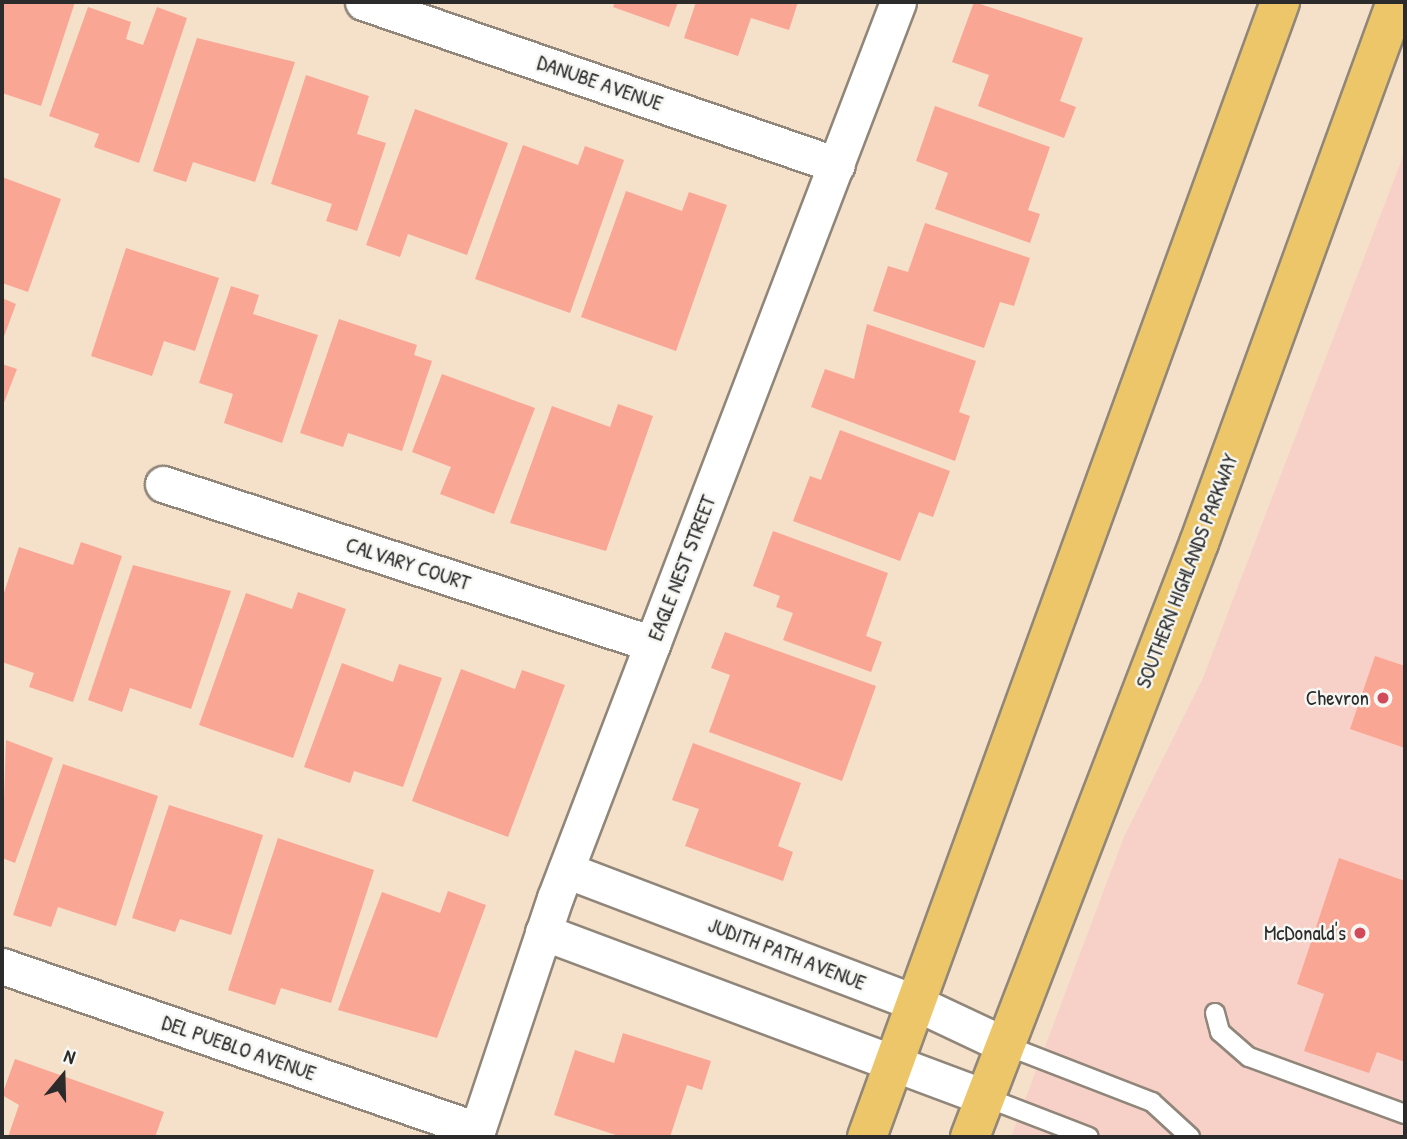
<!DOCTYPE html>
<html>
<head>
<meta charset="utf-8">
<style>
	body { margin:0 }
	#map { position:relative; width:1407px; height:1139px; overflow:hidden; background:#f5e0c9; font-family:"Patrick Hand",sans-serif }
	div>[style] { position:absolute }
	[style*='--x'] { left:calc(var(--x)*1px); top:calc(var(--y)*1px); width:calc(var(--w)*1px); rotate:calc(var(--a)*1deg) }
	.built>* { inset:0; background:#f7d1c7 }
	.building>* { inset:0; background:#faa695 }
	.roads { filter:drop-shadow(2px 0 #90867a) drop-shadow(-2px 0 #90867a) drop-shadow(0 2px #90867a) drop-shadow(0 -2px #90867a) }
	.service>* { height:18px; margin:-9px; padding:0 9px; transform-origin:9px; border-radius:9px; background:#fff }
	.minor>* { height:35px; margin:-17.5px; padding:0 17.5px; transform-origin:17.5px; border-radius:17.5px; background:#fff }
	.primary>* { height:38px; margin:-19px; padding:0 19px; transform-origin:19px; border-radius:19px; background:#ecc669 }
	.dots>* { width:19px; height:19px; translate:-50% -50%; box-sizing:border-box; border:4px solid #f6f6f2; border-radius:50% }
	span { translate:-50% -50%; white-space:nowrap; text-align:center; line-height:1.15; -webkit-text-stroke:5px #f6f6f2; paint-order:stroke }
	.street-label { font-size:21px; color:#2b2b2b }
	.poi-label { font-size:21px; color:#2b2b2b }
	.right { translate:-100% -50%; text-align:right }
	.frame { position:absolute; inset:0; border:4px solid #2b2b2b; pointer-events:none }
	.north { position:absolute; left:28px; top:1041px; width:70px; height:70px; -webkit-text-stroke:5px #f6f6f2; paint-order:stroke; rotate:19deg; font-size:19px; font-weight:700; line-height:28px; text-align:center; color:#2b2b2b }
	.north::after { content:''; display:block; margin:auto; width:24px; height:32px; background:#2b2b2b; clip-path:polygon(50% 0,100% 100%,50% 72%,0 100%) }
</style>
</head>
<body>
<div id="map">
	<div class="built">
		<i style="clip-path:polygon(1405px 151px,1405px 1137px,1011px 1137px,1124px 837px,1203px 678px)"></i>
	</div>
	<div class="building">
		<i style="clip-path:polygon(2px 2px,75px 2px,41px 106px,2px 93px)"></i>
		<i style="clip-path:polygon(615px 2px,678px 2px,669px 27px,613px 7px)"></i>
		<i style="clip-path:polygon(696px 2px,798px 2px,789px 30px,751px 18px,738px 56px,684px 38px)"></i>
		<i style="clip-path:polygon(974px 2px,1083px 38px,1060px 101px,1076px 107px,1064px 138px,978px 106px,989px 75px,952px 62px)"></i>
		<i style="clip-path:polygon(88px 7px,131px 22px,126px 39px,143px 45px,157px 7px,187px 18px,139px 163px,94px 147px,99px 134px,49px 116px)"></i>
		<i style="clip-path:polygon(197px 38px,295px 62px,255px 182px,193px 162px,186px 182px,153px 171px)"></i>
		<i style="clip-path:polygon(306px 75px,369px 96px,357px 134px,386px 143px,357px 231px,326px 221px,332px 204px,271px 184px)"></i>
		<i style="clip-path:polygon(935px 106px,1050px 147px,1028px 210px,1040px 214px,1030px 243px,935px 209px,948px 173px,916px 161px)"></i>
		<i style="clip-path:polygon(415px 109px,508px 143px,467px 255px,408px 234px,400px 257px,366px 245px)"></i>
		<i style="clip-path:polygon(523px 145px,578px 165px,585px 146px,624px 160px,570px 313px,475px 279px)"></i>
		<i style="clip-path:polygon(2px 177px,61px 199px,28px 292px,2px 283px)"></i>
		<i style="clip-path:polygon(626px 191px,682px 211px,689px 192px,727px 205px,676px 351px,581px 317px)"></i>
		<i style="clip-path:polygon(925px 223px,1030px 258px,1014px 306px,1000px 302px,984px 348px,873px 311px,888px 266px,908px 272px)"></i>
		<i style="clip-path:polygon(126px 248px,219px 278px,195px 351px,164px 341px,152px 376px,91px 356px)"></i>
		<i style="clip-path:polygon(231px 286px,259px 295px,253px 314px,318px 335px,282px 443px,224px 423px,233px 394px,199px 383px)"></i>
		<i style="clip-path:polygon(2px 298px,16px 304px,2px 342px)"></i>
		<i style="clip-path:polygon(339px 319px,417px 345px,414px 355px,432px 361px,402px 451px,348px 433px,343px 447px,300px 433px)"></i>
		<i style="clip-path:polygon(867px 324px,976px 361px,959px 412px,970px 416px,955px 461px,811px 407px,825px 369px,854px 379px)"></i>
		<i style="clip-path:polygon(2px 364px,17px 369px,2px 408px)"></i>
		<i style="clip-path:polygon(442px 374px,535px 408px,494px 514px,440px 494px,451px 467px,412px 452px)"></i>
		<i style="clip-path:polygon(618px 404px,653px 416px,606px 551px,510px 523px,552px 406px,610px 427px)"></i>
		<i style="clip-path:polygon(840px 430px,950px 471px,933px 517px,919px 512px,900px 561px,793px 521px,810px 476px,821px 480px)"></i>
		<i style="clip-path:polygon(773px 531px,888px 573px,866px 636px,882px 642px,871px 672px,783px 640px,793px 613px,776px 607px,780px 596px,753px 586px)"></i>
		<i style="clip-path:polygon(81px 542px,122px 556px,73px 702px,29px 687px,34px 673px,2px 662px,2px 599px,19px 547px,73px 565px)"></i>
		<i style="clip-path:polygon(133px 565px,231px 591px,191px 709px,130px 688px,122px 712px,88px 700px)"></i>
		<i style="clip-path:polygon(298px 592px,346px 609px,293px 758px,199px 725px,246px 593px,292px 609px)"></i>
		<i style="clip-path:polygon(725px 632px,876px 686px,842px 781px,709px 732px,730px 675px,711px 668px)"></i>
		<i style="clip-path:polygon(1375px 656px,1405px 666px,1405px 748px,1350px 729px)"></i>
		<i style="clip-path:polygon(342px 663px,393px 682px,399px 664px,442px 678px,403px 787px,354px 771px,350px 783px,304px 767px)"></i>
		<i style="clip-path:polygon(461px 669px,515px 689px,522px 670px,565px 685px,508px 837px,412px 801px)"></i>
		<i style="clip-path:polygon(6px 740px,53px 758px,15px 863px,2px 858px)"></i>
		<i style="clip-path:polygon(693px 743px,801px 783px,778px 846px,793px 852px,783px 881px,685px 846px,699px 809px,672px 800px)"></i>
		<i style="clip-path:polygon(63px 764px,158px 796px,116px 926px,58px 907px,51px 927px,13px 915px)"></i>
		<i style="clip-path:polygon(169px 805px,263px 835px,231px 935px,180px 919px,175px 932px,132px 918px)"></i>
		<i style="clip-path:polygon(278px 838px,374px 870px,331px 1003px,281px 988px,275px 1005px,228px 990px)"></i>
		<i style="clip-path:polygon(1339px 858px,1405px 881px,1405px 1062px,1377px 1052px,1369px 1073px,1304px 1051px,1324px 994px,1297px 984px)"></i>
		<i style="clip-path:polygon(448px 891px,486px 905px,437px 1038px,338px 1010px,382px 892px,440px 913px)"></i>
		<i style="clip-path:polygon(623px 1033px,711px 1061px,702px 1090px,687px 1085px,670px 1137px,622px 1137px,554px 1115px,575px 1050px,614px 1063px)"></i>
		<i style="clip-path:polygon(15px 1059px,164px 1112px,155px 1137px,8px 1137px,19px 1105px,2px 1095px)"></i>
	</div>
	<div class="roads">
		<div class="service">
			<i style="--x:1215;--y:1013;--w:20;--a:75"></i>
			<i style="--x:1220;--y:1032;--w:38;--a:41"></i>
			<i style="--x:1249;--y:1057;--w:166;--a:20.1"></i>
			<i style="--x:1005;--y:1045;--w:158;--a:21.2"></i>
			<i style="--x:1152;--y:1102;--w:52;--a:42.6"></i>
			<i style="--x:985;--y:1097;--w:111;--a:21"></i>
		</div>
		<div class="minor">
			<i style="--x:363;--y:2;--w:501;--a:18.98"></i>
			<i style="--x:163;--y:484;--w:515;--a:18.08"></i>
			<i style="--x:566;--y:870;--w:377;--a:20.8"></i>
			<i style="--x:918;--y:1004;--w:96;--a:25.2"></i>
			<i style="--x:543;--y:932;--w:472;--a:20.5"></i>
			<i style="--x:2;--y:966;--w:503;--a:19.05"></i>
			<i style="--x:475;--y:1137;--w:252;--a:-71.5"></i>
			<i style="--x:555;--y:898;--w:959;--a:-69.05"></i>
		</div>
		<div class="primary">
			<i style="--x:867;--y:1137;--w:1208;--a:-70"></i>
			<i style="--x:970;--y:1137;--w:637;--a:-68.92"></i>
			<i style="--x:1199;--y:543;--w:576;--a:-69.99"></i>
		</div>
	</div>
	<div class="dots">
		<i style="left:1383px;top:698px;background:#d1495b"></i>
		<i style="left:1360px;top:933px;background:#d1495b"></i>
	</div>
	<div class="street-label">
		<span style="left:600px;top:83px;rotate:19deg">DANUBE AVENUE</span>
		<span style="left:408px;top:564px;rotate:18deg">CALVARY COURT</span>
		<span style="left:682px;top:568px;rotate:-69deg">EAGLE NEST STREET</span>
		<span style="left:1187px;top:571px;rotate:-69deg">SOUTHERN HIGHLANDS PARKWAY</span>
		<span style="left:787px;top:954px;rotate:21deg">JUDITH PATH AVENUE</span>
		<span style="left:239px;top:1048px;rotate:19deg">DEL PUEBLO AVENUE</span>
	</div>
	<div class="poi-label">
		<span class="right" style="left:1369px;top:698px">Chevron</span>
		<span class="right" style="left:1346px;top:933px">McDonald's</span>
	</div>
	<div class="frame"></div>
	<div class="north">N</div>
</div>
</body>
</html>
